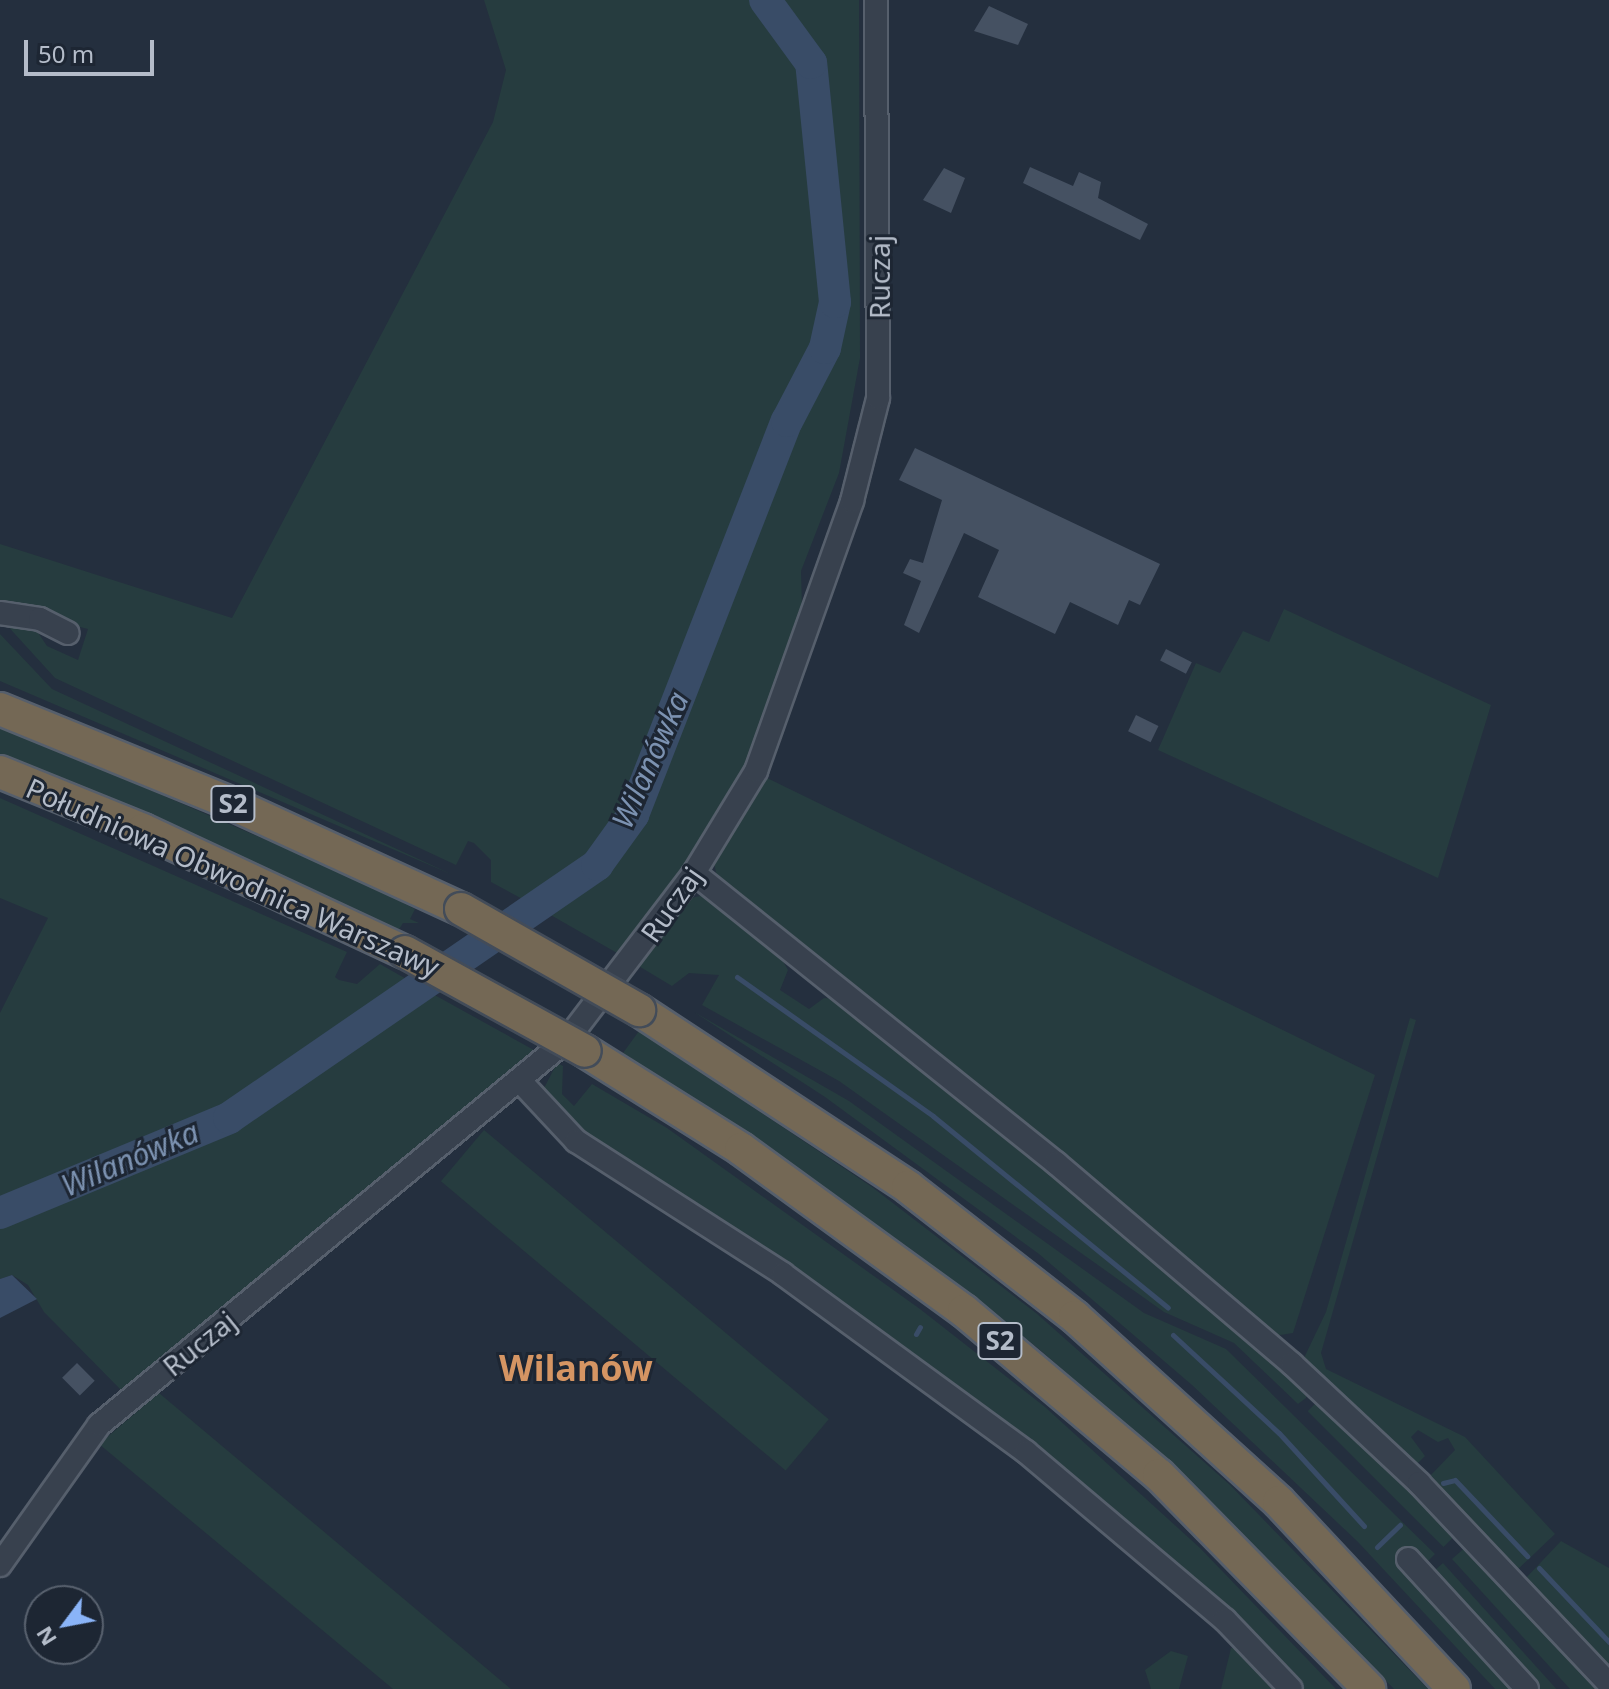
<!DOCTYPE html>
<html>
<head>
<meta charset="utf-8">
<style>
	body { margin:0 }
	#map { position:relative; width:1609px; height:1689px; overflow:hidden; background:#242f3e; font-family:"Noto Sans",sans-serif }
	div>[style] { position:absolute }
	[style*='--x'] { left:calc(var(--x)*1px); top:calc(var(--y)*1px); width:calc(var(--w)*1px); rotate:calc(var(--a)*1deg) }
	.green>* { inset:0; background:#263c3f; transform-origin:0 0 }
	.water>* { inset:0; background:#394c67 }
	.stream>* { height:5px; margin:-2.5px; padding:0 2.5px; transform-origin:2.5px; border-radius:2.5px; background:#394c67 }
	.river>* { height:32px; margin:-16px; padding:0 16px; transform-origin:16px; border-radius:16px; background:#394c67 }
	.building>* { inset:0; background:#455162; transform-origin:0 0 }
	.roads { filter:drop-shadow(2px 0 #565f6c) drop-shadow(-2px 0 #565f6c) drop-shadow(0 2px #565f6c) drop-shadow(0 -2px #565f6c) }
	.minor>* { height:22px; margin:-11px; padding:0 11px; transform-origin:11px; border-radius:11px; background:#38414e }
	.highway>* { height:32px; margin:-16px; padding:0 16px; transform-origin:16px; border-radius:16px; background:#746855 }
	.bridges { filter:drop-shadow(2px 0 #434c59) drop-shadow(-2px 0 #434c59) drop-shadow(0 2px #434c59) drop-shadow(0 -2px #434c59) }
	.highway-bridge>* { height:32px; margin:-16px; padding:0 16px; transform-origin:16px; border-radius:16px; background:#746855 }
	span { translate:-50% -50%; white-space:nowrap; text-align:center; line-height:1.15; -webkit-text-stroke:6px #1d2633; paint-order:stroke }
	.shield-label span { padding:2px 6px; background:#1d2633; border:2px solid; border-radius:6px; -webkit-text-stroke-width:0 }
	.shield-label { font-size:26px; color:#b4bcc9; font-weight:700 }
	.street-label { font-size:28px; color:#b4bcc9 }
	.water-label { font-size:30px; color:#7c92b1; font-style:italic }
	.district-label { font-size:36px; color:#d59563; font-weight:700 }
	.north { position:absolute; left:24px; top:1585px; width:80px; height:80px; box-sizing:border-box; background:#1d2633; border:2px solid #59626f; border-radius:50%; rotate:238deg; font-size:22px; font-weight:700; line-height:32px; text-align:center; color:#b4bcc9 }
	.north::after { content:''; display:block; margin:auto; width:28px; height:36px; background:#8ab4f8; clip-path:polygon(50% 0,100% 100%,50% 72%,0 100%) }
	.scale { position:absolute; left:24px; top:40px; width:130px; height:36px; box-sizing:border-box; border:4px solid #b4bcc9; border-top:0; padding-left:10px; font-size:24px; line-height:28px; white-space:nowrap; color:#b4bcc9; -webkit-text-stroke:6px #1d2633; paint-order:stroke }
</style>
</head>
<body>
<div id="map">
	<div class="green">
		<i style="clip-path:polygon(484px 0,859px 0,860px 358px,839px 473px,801px 571px,802px 607px,756px 746px,690px 867px,624px 957px,542px 910px,581px 886px,621px 847px,681px 710px,668px 704px,610px 836px,528px 902px,491px 882px,491px 860px,474px 843px,468px 841px,456px 865px,55px 678px,4px 622px,37px 631px,47px 646px,78px 660px,88px 629px,0 607px,0 544px,232px 618px,493px 122px,506px 70px)"></i>
		<i style="clip-path:polygon(1284px 609px,1491px 705px,1438px 878px,1158px 750px,1196px 663px,1220px 673px,1243px 631px,1269px 642px)"></i>
		<i style="clip-path:polygon(0 634px,52px 689px,453px 875px,0 681px)"></i>
		<i style="clip-path:polygon(0 725px,361px 881px,415px 909px,410px 919px,419px 923px,403px 923px,398px 931px,143px 812px,0 754px)"></i>
		<i style="clip-path:polygon(763px 776px,1375px 1075px,1293px 1333px,1274px 1336px,717px 877px,714px 863px)"></i>
		<i style="clip-path:polygon(0 798px,347px 952px,335px 977px,339px 980px,357px 984px,380px 964px,415px 984px,352px 1028px,362px 1034px,431px 993px,543px 1055px,122px 1391px,44px 1312px,28px 1285px,12px 1275px,0 1279px,0 1013px,48px 918px,0 898px)"></i>
		<i style="clip-path:polygon(705px 895px,780px 956px,788px 970px,780px 990px,809px 1009px,824px 998px,837px 999px,1093px 1202px,1307px 1388px,1306px 1398px,1298px 1404px,1234px 1343px,1164px 1312px,839px 1081px,702px 1005px,719px 975px,689px 973px,672px 986px,637px 965px,686px 899px)"></i>
		<i style="clip-path:polygon(694px 1012px,849px 1101px,1144px 1313px,1226px 1349px,1435px 1554px,1421px 1568px,1519px 1689px,1495px 1689px,1358px 1542px,1192px 1385px,1039px 1254px,825px 1097px)"></i>
		<i style="clip-path:polygon(1410px 1018px,1416px 1020px,1321px 1353px,1326px 1369px,1465px 1437px,1555px 1534px,1515px 1572px,1428px 1478px,1455px 1450px,1448px 1438px,1438px 1442px,1418px 1430px,1411px 1437px,1425px 1456px,1416px 1465px,1303px 1360px,1326px 1312px)"></i>
		<i style="clip-path:polygon(639px 1031px,872px 1187px,1036px 1313px,1230px 1485px,1428px 1689px,1394px 1689px,1196px 1488px,1039px 1349px,908px 1247px,623px 1053px)"></i>
		<i style="clip-path:polygon(557px 1063px,563px 1066px,562px 1094px,574px 1106px,592px 1084px,667px 1128px,920px 1309px,1045px 1407px,1200px 1548px,1336px 1689px,1303px 1689px,1184px 1569px,1074px 1476px,585px 1137px,543px 1090px)"></i>
		<i style="left:484px;top:1130px;width:450px;height:67px;rotate:40deg"></i>
		<i style="clip-path:polygon(159px 1393px,511px 1689px,393px 1689px,99px 1444px)"></i>
		<i style="left:1319px;top:1400px;width:192px;height:16px;rotate:45deg"></i>
		<i style="clip-path:polygon(1561px 1541px,1609px 1568px,1609px 1673px,1524px 1580px)"></i>
		<i style="clip-path:polygon(1468px 1545px,1604px 1689px,1570px 1689px,1452px 1559px)"></i>
		<i style="left:1443px;top:1563px;width:170px;height:18px;rotate:48deg"></i>
		<i style="clip-path:polygon(1231px 1648px,1238px 1649px,1278px 1689px,1221px 1689px)"></i>
		<i style="clip-path:polygon(1171px 1651px,1188px 1656px,1179px 1689px,1151px 1689px,1145px 1670px)"></i>
	</div>
	<div class="water">
		<i style="clip-path:polygon(12px 1275px,37px 1299px,0 1318px,0 1279px)"></i>
	</div>
	<div class="stream">
		<i style="--x:737;--y:977;--w:240;--a:35.3"></i>
		<i style="--x:933;--y:1116;--w:303;--a:39.2"></i>
		<i style="--x:916;--y:1334;--w:8;--a:-60"></i>
		<i style="--x:1173;--y:1335;--w:144;--a:42.8"></i>
		<i style="--x:1279;--y:1433;--w:126;--a:47.6"></i>
		<i style="--x:1443;--y:1483;--w:12;--a:-14"></i>
		<i style="--x:1455;--y:1480;--w:105;--a:46.5"></i>
		<i style="--x:1377;--y:1547;--w:32;--a:-44"></i>
		<i style="--x:1539;--y:1568;--w:102;--a:46.6"></i>
	</div>
	<div class="river">
		<i style="--x:0;--y:1213;--w:248;--a:-22.5"></i>
		<i style="--x:229;--y:1118;--w:447;--a:-34.5"></i>
		<i style="--x:597;--y:865;--w:62;--a:-54.2"></i>
		<i style="--x:633;--y:815;--w:423;--a:-68.7"></i>
		<i style="--x:787;--y:421;--w:82;--a:-62.5"></i>
		<i style="--x:825;--y:348;--w:47;--a:-77.7"></i>
		<i style="--x:835;--y:302;--w:240;--a:-95.7"></i>
		<i style="--x:811;--y:63;--w:78;--a:-126.1"></i>
	</div>
	<div class="building">
		<i style="clip-path:polygon(989px 6px,1028px 24px,1018px 45px,974px 31px)"></i>
		<i style="clip-path:polygon(1030px 167px,1073px 186px,1079px 172px,1101px 182px,1098px 198px,1148px 224px,1140px 240px,1023px 183px)"></i>
		<i style="clip-path:polygon(944px 168px,965px 178px,951px 213px,923px 200px)"></i>
		<i style="clip-path:polygon(915px 448px,1160px 564px,1140px 605px,1129px 600px,1118px 625px,1070px 602px,1055px 634px,978px 597px,999px 550px,964px 533px,919px 633px,904px 625px,921px 581px,903px 573px,910px 559px,923px 563px,942px 500px,899px 480px)"></i>
		<i style="left:1166px;top:649px;width:29px;height:13px;rotate:27deg"></i>
		<i style="left:1136px;top:715px;width:25px;height:18px;rotate:26deg"></i>
		<i style="left:77px;top:1363px;width:25px;height:21px;rotate:45deg"></i>
	</div>
	<div class="roads">
		<div class="minor">
			<i style="--x:0;--y:613;--w:40;--a:8.5"></i>
			<i style="--x:40;--y:619;--w:31;--a:27"></i>
			<i style="--x:694;--y:873;--w:464;--a:38.7"></i>
			<i style="--x:1056;--y:1163;--w:310;--a:40.4"></i>
			<i style="--x:1292;--y:1364;--w:174;--a:43.1"></i>
			<i style="--x:1419;--y:1483;--w:277;--a:46.6"></i>
			<i style="--x:521;--y:1082;--w:81;--a:47"></i>
			<i style="--x:576;--y:1141;--w:246;--a:32.7"></i>
			<i style="--x:783;--y:1274;--w:301;--a:36.2"></i>
			<i style="--x:1026;--y:1452;--w:260;--a:40.2"></i>
			<i style="--x:1225;--y:1620;--w:95;--a:46.3"></i>
			<i style="--x:1408;--y:1559;--w:176;--a:47.5"></i>
			<i style="--x:0;--y:1565;--w:171;--a:-54.7"></i>
			<i style="--x:99;--y:1425;--w:606;--a:-39.44"></i>
			<i style="--x:567;--y:1040;--w:210;--a:-52.7"></i>
			<i style="--x:694;--y:873;--w:119;--a:-58.7"></i>
			<i style="--x:756;--y:771;--w:287;--a:-70.4"></i>
			<i style="--x:852;--y:501;--w:106;--a:-75.8"></i>
			<i style="--x:878;--y:398;--w:398;--a:-90.3"></i>
		</div>
		<div class="highway">
			<i style="--x:0;--y:709;--w:246;--a:22.2"></i>
			<i style="--x:228;--y:802;--w:256;--a:24.7"></i>
			<i style="--x:0;--y:772;--w:154;--a:22.1"></i>
			<i style="--x:143;--y:830;--w:289;--a:25"></i>
			<i style="--x:639;--y:1010;--w:322;--a:33.3"></i>
			<i style="--x:908;--y:1187;--w:212;--a:37.9"></i>
			<i style="--x:1075;--y:1317;--w:275;--a:42.2"></i>
			<i style="--x:1279;--y:1502;--w:256;--a:46.9"></i>
			<i style="--x:585;--y:1051;--w:184;--a:32.1"></i>
			<i style="--x:741;--y:1149;--w:276;--a:36"></i>
			<i style="--x:964;--y:1311;--w:255;--a:40.1"></i>
			<i style="--x:1159;--y:1475;--w:300;--a:45.5"></i>
		</div>
	</div>
	<div class="bridges">
		<div class="highway-bridge">
			<i style="--x:461;--y:909;--w:205;--a:29.6"></i>
			<i style="--x:405;--y:952;--w:205;--a:28.8"></i>
		</div>
	</div>
	<div class="shield-label">
		<span style="left:233px;top:804px">S2</span>
		<span style="left:1000px;top:1341px">S2</span>
	</div>
	<div class="street-label">
		<span style="left:879px;top:277px;rotate:-90deg">Ruczaj</span>
		<span style="left:233px;top:877px;rotate:24deg">Południowa Obwodnica Warszawy</span>
		<span style="left:671px;top:904px;rotate:-55deg">Ruczaj</span>
		<span style="left:199px;top:1343px;rotate:-39deg">Ruczaj</span>
	</div>
	<div class="water-label">
		<span style="left:650px;top:760px;rotate:-66deg">Wilanówka</span>
		<span style="left:130px;top:1159px;rotate:-23deg">Wilanówka</span>
	</div>
	<div class="district-label">
		<span style="left:576px;top:1368px">Wilanów</span>
	</div>
	<div class="north">N</div>
	<div class="scale">50 m</div>
</div>
</body>
</html>
